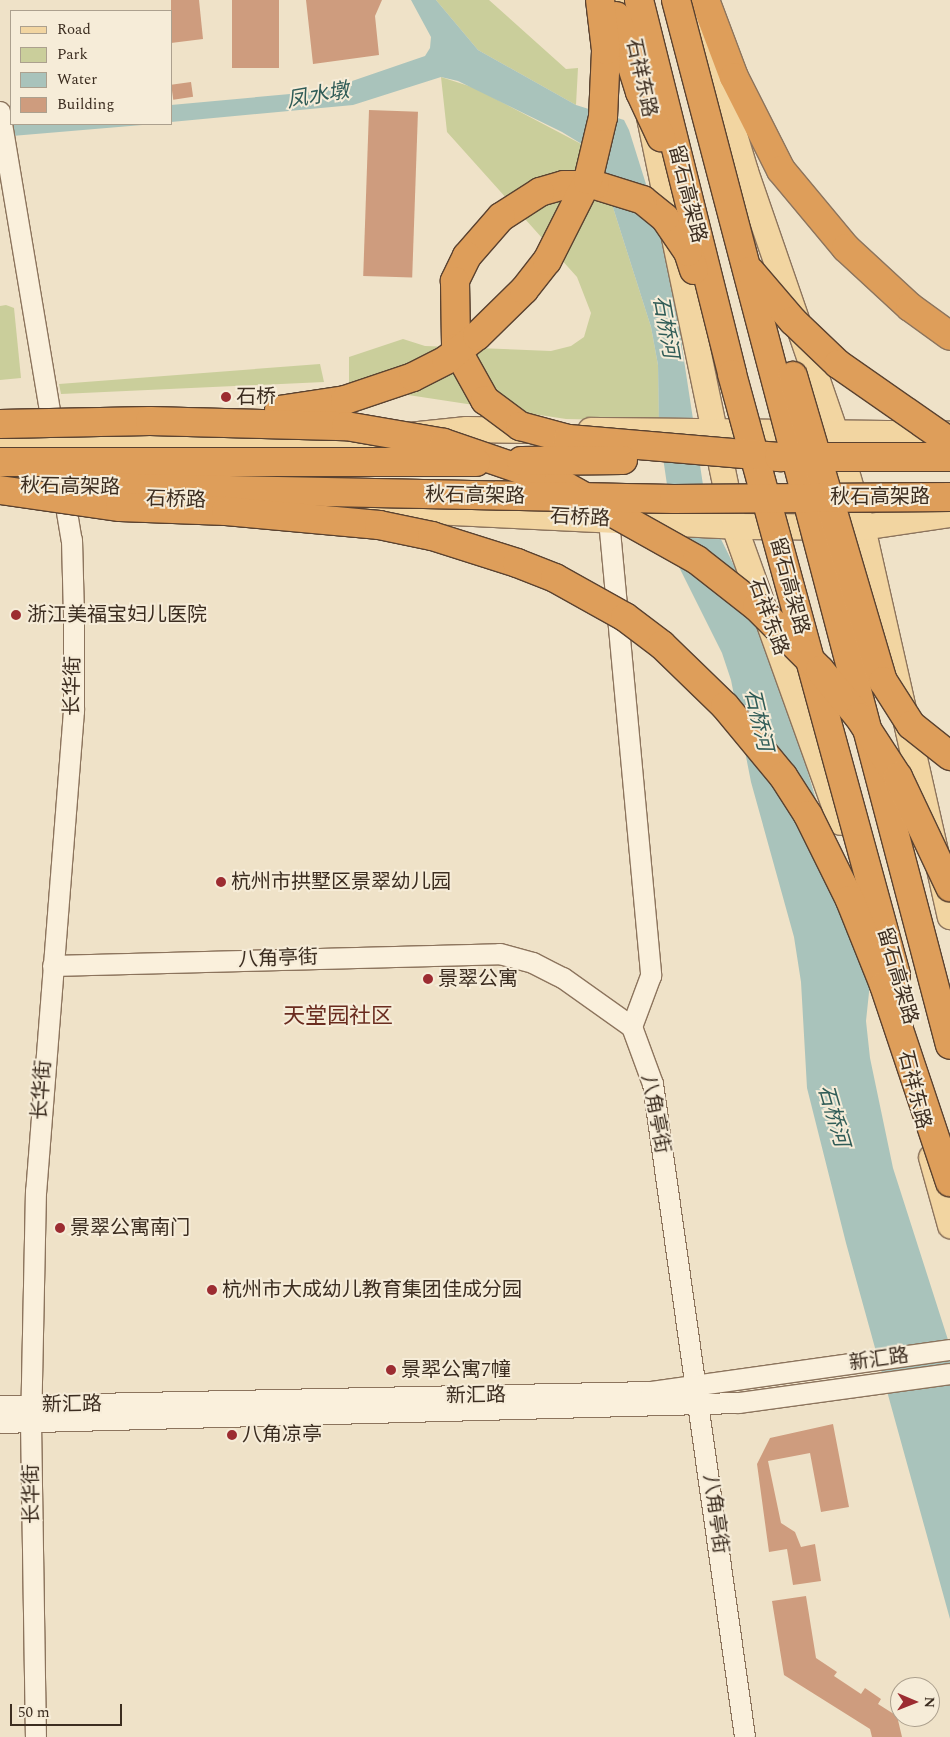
<!DOCTYPE html>
<html>
<head>
<meta charset="utf-8">
<style>
	body { margin:0 }
	#map { position:relative; width:950px; height:1737px; overflow:hidden; background:#efe2c8; font-family:Spectral,"Noto Sans SC",serif }
	div>[style] { position:absolute }
	[style*='--x'] { left:calc(var(--x)*1px); top:calc(var(--y)*1px); width:calc(var(--w)*1px); rotate:calc(var(--a)*1deg) }
	.green>* { inset:0; background:#cace9b }
	.water>* { inset:0; background:#a9c3bb }
	.building>* { inset:0; background:#ce9c7e; transform-origin:0 0 }
	.roads { filter:drop-shadow(1px 0 #8c745d) drop-shadow(-1px 0 #8c745d) drop-shadow(0 1px #8c745d) drop-shadow(0 -1px #8c745d) }
	.minor>* { height:20px; margin:-10px; padding:0 10px; transform-origin:10px; border-radius:10px; background:#faf0dc }
	.major>* { height:25px; margin:-12.5px; padding:0 12.5px; transform-origin:12.5px; border-radius:12.5px; background:#f2d5a1 }
	.highway>* { height:28px; margin:-14px; padding:0 14px; transform-origin:14px; border-radius:14px; background:#de9e5a }
	.bridges { filter:drop-shadow(1px 0 #5a4230) drop-shadow(-1px 0 #5a4230) drop-shadow(0 1px #5a4230) drop-shadow(0 -1px #5a4230) }
	.highway-bridge>* { height:28px; margin:-14px; padding:0 14px; transform-origin:14px; border-radius:14px; background:#de9e5a }
	.dots>* { width:14px; height:14px; translate:-50% -50%; box-sizing:border-box; border:2px solid #f6ecd8; border-radius:50% }
	span { translate:-50% -50%; white-space:nowrap; text-align:center; line-height:1.15; -webkit-text-stroke:4px #f6ecd8; paint-order:stroke }
	.street-label { font-size:20px; color:#3c2d20 }
	.poi-label { font-size:20px; color:#3c2d20 }
	.left { translate:0 -50%; text-align:left }
	.water-label { font-size:21px; color:#305c57; font-style:italic }
	.quarter-label { font-size:22px; color:#6a2c1f }
	.legend { position:absolute; left:10px; top:10px; width:162px; height:115px; box-sizing:border-box; background:#f6ecd8; border:1px solid #aca08e; margin:0; padding:6px 9px; list-style:none; font-size:15px; color:#3c2d20 }
	.legend li { display:flex; align-items:center; gap:10px; height:25px }
	.legend b { width:25px; border:1px solid #aca08e }
	.north { position:absolute; left:890px; top:1677px; width:50px; height:50px; box-sizing:border-box; background:#f6ecd8; border:1px solid #aca08e; border-radius:50%; rotate:91deg; font-size:14px; font-weight:700; line-height:20px; text-align:center; color:#3c2d20 }
	.north::after { content:''; display:block; margin:auto; width:18px; height:22px; background:#9c2c31; clip-path:polygon(50% 0,100% 100%,50% 72%,0 100%) }
	.scale { position:absolute; left:10px; top:1704px; width:112px; height:22px; box-sizing:border-box; border:2px solid #3c2d20; border-top:0; padding-left:6px; font-size:15px; line-height:18px; white-space:nowrap; color:#3c2d20; -webkit-text-stroke:4px #f6ecd8; paint-order:stroke }
</style>
</head>
<body>
<div id="map">
	<div class="green">
		<i style="clip-path:polygon(436px 0,489px 0,566px 69px,578px 68px,576px 105px,478px 50px)"></i>
		<i style="clip-path:polygon(441px 77px,475px 88px,585px 146px,603px 176px,651px 327px,658px 365px,659px 421px,566px 419px,349px 386px,349px 357px,403px 339px,425px 346px,551px 351px,571px 346px,584px 337px,591px 313px,577px 277px,447px 132px)"></i>
		<i style="clip-path:polygon(6px 305px,14px 308px,21px 378px,0 380px,0 306px)"></i>
		<i style="clip-path:polygon(320px 364px,324px 382px,61px 394px,59px 384px)"></i>
	</div>
	<div class="water">
		<i style="clip-path:polygon(411px 0,436px 0,478px 50px,576px 105px,624px 120px,629px 130px,677px 283px,682px 347px,707px 511px,766px 630px,870px 983px,866px 1021px,870px 1058px,893px 1168px,950px 1346px,950px 1619px,846px 1243px,807px 1088px,801px 982px,794px 937px,751px 782px,731px 680px,722px 653px,679px 567px,659px 430px,658px 365px,651px 327px,603px 176px,585px 146px,562px 132px,458px 81px,441px 77px,353px 105px,171px 122px,171px 105px,323px 91px,425px 56px,430px 48px,431px 37px)"></i>
		<i style="clip-path:polygon(11px 124px,154px 124px,0 137px)"></i>
	</div>
	<div class="building">
		<i style="clip-path:polygon(171px 0,199px 0,203px 39px,171px 43px)"></i>
		<i style="left:232px;top:0;width:47px;height:68px"></i>
		<i style="clip-path:polygon(306px 0,382px 0,375px 16px,379px 55px,313px 64px)"></i>
		<i style="left:191px;top:82px;width:15px;height:20px;rotate:82deg"></i>
		<i style="left:369px;top:110px;width:49px;height:166px;rotate:2deg"></i>
		<i style="clip-path:polygon(833px 1424px,849px 1507px,821px 1512px,810px 1453px,768px 1461px,781px 1523px,795px 1532px,801px 1547px,815px 1544px,821px 1581px,793px 1585px,787px 1549px,769px 1552px,757px 1464px,770px 1438px)"></i>
		<i style="clip-path:polygon(806px 1596px,816px 1658px,837px 1672px,834px 1676px,861px 1694px,865px 1688px,881px 1699px,878px 1704px,897px 1716px,902px 1737px,872px 1737px,870px 1729px,784px 1675px,772px 1601px)"></i>
	</div>
	<div class="roads">
		<div class="minor">
			<i style="--x:0;--y:112;--w:434;--a:80.5"></i>
			<i style="--x:72;--y:540;--w:76;--a:88.5"></i>
			<i style="--x:74;--y:616;--w:95;--a:90"></i>
			<i style="--x:74;--y:711;--w:482;--a:94.5"></i>
			<i style="--x:36;--y:1191;--w:231;--a:91.2"></i>
			<i style="--x:31;--y:1422;--w:315;--a:89.1"></i>
			<i style="--x:609;--y:520;--w:458;--a:84.7"></i>
			<i style="--x:651;--y:976;--w:54;--a:110.4"></i>
			<i style="--x:53;--y:966;--w:447;--a:-1.5"></i>
			<i style="--x:500;--y:954;--w:34;--a:15"></i>
			<i style="--x:533;--y:963;--w:34;--a:27"></i>
			<i style="--x:563;--y:978;--w:85;--a:35.4"></i>
			<i style="--x:632;--y:1027;--w:61;--a:69.8"></i>
			<i style="--x:653;--y:1084;--w:659;--a:81.98"></i>
			<i style="--x:0;--y:1406;--w:651;--a:-1.23"></i>
			<i style="--x:651;--y:1392;--w:302;--a:-8"></i>
			<i style="--x:0;--y:1423;--w:739;--a:-1.55"></i>
			<i style="--x:739;--y:1403;--w:213;--a:-7.8"></i>
		</div>
		<div class="major">
			<i style="--x:624;--y:0;--w:40;--a:77"></i>
			<i style="--x:694;--y:2;--w:177;--a:73.2"></i>
			<i style="--x:745;--y:171;--w:277;--a:71"></i>
			<i style="--x:835;--y:433;--w:98;--a:74"></i>
			<i style="--x:862;--y:527;--w:399;--a:77.3"></i>
			<i style="--x:649;--y:117;--w:418;--a:78.3"></i>
			<i style="--x:734;--y:526;--w:314;--a:70.3"></i>
			<i style="--x:590;--y:430;--w:358;--a:0.6"></i>
			<i style="--x:0;--y:445;--w:332;--a:-0.3"></i>
			<i style="--x:332;--y:443;--w:135;--a:-6"></i>
			<i style="--x:466;--y:429;--w:69;--a:0.8"></i>
			<i style="--x:289;--y:504;--w:446;--a:2.8"></i>
			<i style="--x:734;--y:526;--w:128;--a:0.4"></i>
			<i style="--x:862;--y:527;--w:89;--a:-8.4"></i>
			<i style="--x:931;--y:1157;--w:71;--a:74.4"></i>
		</div>
		<div class="highway">
			<i style="--x:705;--y:0;--w:82;--a:69.4"></i>
			<i style="--x:734;--y:77;--w:104;--a:63.2"></i>
			<i style="--x:781;--y:170;--w:102;--a:50.2"></i>
			<i style="--x:846;--y:248;--w:87;--a:42.7"></i>
			<i style="--x:910;--y:307;--w:49;--a:35.9"></i>
		</div>
	</div>
	<div class="bridges">
		<div class="highway-bridge">
			<i style="--x:639;--y:0;--w:385;--a:76"></i>
			<i style="--x:732;--y:374;--w:623;--a:74.74"></i>
			<i style="--x:676;--y:0;--w:1080;--a:75.31"></i>
			<i style="--x:616;--y:16;--w:80;--a:72.5"></i>
			<i style="--x:640;--y:92;--w:50;--a:65"></i>
			<i style="--x:694;--y:270;--w:19;--a:-108"></i>
			<i style="--x:688;--y:252;--w:41;--a:-124.1"></i>
			<i style="--x:665;--y:218;--w:28;--a:-141"></i>
			<i style="--x:643;--y:200;--w:50;--a:-162.6"></i>
			<i style="--x:595;--y:185;--w:31;--a:180"></i>
			<i style="--x:564;--y:185;--w:25;--a:164"></i>
			<i style="--x:540;--y:192;--w:46;--a:147.3"></i>
			<i style="--x:501;--y:217;--w:52;--a:131.1"></i>
			<i style="--x:467;--y:256;--w:28;--a:116"></i>
			<i style="--x:455;--y:281;--w:67;--a:89.1"></i>
			<i style="--x:456;--y:348;--w:60;--a:60.9"></i>
			<i style="--x:485;--y:400;--w:44;--a:36.6"></i>
			<i style="--x:520;--y:426;--w:50;--a:15.2"></i>
			<i style="--x:568;--y:439;--w:212;--a:4.9"></i>
			<i style="--x:750;--y:271;--w:66;--a:49.3"></i>
			<i style="--x:793;--y:321;--w:62;--a:43.7"></i>
			<i style="--x:838;--y:364;--w:136;--a:34.9"></i>
			<i style="--x:793;--y:376;--w:318;--a:73.6"></i>
			<i style="--x:883;--y:681;--w:52;--a:57.5"></i>
			<i style="--x:911;--y:725;--w:50;--a:38.5"></i>
			<i style="--x:279;--y:410;--w:67;--a:-8.6"></i>
			<i style="--x:345;--y:400;--w:72;--a:-18.7"></i>
			<i style="--x:413;--y:377;--w:37;--a:-27"></i>
			<i style="--x:446;--y:360;--w:39;--a:-38"></i>
			<i style="--x:477;--y:336;--w:66;--a:-44.4"></i>
			<i style="--x:524;--y:290;--w:37;--a:-52"></i>
			<i style="--x:547;--y:261;--w:91;--a:-63.2"></i>
			<i style="--x:588;--y:180;--w:65;--a:-76.6"></i>
			<i style="--x:603;--y:117;--w:67;--a:-87.4"></i>
			<i style="--x:606;--y:50;--w:50;--a:-96.8"></i>
			<i style="--x:0;--y:424;--w:150;--a:-1.1"></i>
			<i style="--x:150;--y:421;--w:196;--a:1.5"></i>
			<i style="--x:346;--y:426;--w:99;--a:9.8"></i>
			<i style="--x:444;--y:443;--w:120;--a:18.9"></i>
			<i style="--x:558;--y:482;--w:159;--a:29.3"></i>
			<i style="--x:697;--y:560;--w:76;--a:38.1"></i>
			<i style="--x:757;--y:607;--w:89;--a:45"></i>
			<i style="--x:820;--y:670;--w:61;--a:50.3"></i>
			<i style="--x:859;--y:717;--w:72;--a:57"></i>
			<i style="--x:898;--y:777;--w:122;--a:64.7"></i>
			<i style="--x:779;--y:457;--w:171;--a:0"></i>
			<i style="--x:521;--y:461;--w:102;--a:-0.6"></i>
			<i style="--x:0;--y:462;--w:476;--a:0"></i>
			<i style="--x:84;--y:487;--w:590;--a:1.17"></i>
			<i style="--x:674;--y:499;--w:276;--a:-0.4"></i>
			<i style="--x:0;--y:490;--w:121;--a:8.1"></i>
			<i style="--x:120;--y:507;--w:106;--a:2.2"></i>
			<i style="--x:226;--y:511;--w:154;--a:5.2"></i>
			<i style="--x:379;--y:525;--w:54;--a:11.7"></i>
			<i style="--x:432;--y:536;--w:89;--a:17.6"></i>
			<i style="--x:517;--y:563;--w:41;--a:21.5"></i>
			<i style="--x:555;--y:578;--w:80;--a:29.1"></i>
			<i style="--x:625;--y:617;--w:46;--a:37.1"></i>
			<i style="--x:662;--y:645;--w:88;--a:44.1"></i>
			<i style="--x:725;--y:706;--w:91;--a:50.4"></i>
			<i style="--x:783;--y:776;--w:46;--a:57.3"></i>
			<i style="--x:808;--y:815;--w:95;--a:63.7"></i>
			<i style="--x:850;--y:900;--w:92;--a:68.2"></i>
			<i style="--x:884;--y:985;--w:208;--a:71.5"></i>
		</div>
	</div>
	<div class="dots">
		<i style="left:226px;top:397px;background:#9c2c31"></i>
		<i style="left:16px;top:615px;background:#9c2c31"></i>
		<i style="left:221px;top:882px;background:#9c2c31"></i>
		<i style="left:428px;top:979px;background:#9c2c31"></i>
		<i style="left:60px;top:1228px;background:#9c2c31"></i>
		<i style="left:212px;top:1290px;background:#9c2c31"></i>
		<i style="left:391px;top:1370px;background:#9c2c31"></i>
		<i style="left:232px;top:1435px;background:#9c2c31"></i>
	</div>
	<div class="street-label">
		<span style="left:641px;top:78px;rotate:78deg">石祥东路</span>
		<span style="left:687px;top:194px;rotate:76deg">留石高架路</span>
		<span style="left:70px;top:487px;rotate:1deg">秋石高架路</span>
		<span style="left:475px;top:496px;rotate:1deg">秋石高架路</span>
		<span style="left:880px;top:497px">秋石高架路</span>
		<span style="left:176px;top:500px;rotate:2deg">石桥路</span>
		<span style="left:580px;top:518px;rotate:3deg">石桥路</span>
		<span style="left:789px;top:586px;rotate:75deg">留石高架路</span>
		<span style="left:768px;top:617px;rotate:70deg">石祥东路</span>
		<span style="left:73px;top:686px;rotate:-89deg">长华街</span>
		<span style="left:278px;top:959px;rotate:-2deg">八角亭街</span>
		<span style="left:897px;top:976px;rotate:74deg">留石高架路</span>
		<span style="left:42px;top:1090px;rotate:-86deg">长华街</span>
		<span style="left:914px;top:1090px;rotate:76deg">石祥东路</span>
		<span style="left:655px;top:1114px;rotate:79deg">八角亭街</span>
		<span style="left:879px;top:1360px;rotate:-8deg">新汇路</span>
		<span style="left:476px;top:1396px;rotate:-1deg">新汇路</span>
		<span style="left:72px;top:1405px;rotate:-1deg">新汇路</span>
		<span style="left:32px;top:1494px;rotate:-91deg">长华街</span>
		<span style="left:715px;top:1514px;rotate:82deg">八角亭街</span>
	</div>
	<div class="poi-label">
		<span class="left" style="left:236px;top:397px">石桥</span>
		<span class="left" style="left:27px;top:615px">浙江美福宝妇儿医院</span>
		<span class="left" style="left:231px;top:882px">杭州市拱墅区景翠幼儿园</span>
		<span class="left" style="left:438px;top:979px">景翠公寓</span>
		<span class="left" style="left:70px;top:1228px">景翠公寓南门</span>
		<span class="left" style="left:222px;top:1290px">杭州市大成幼儿教育集团佳成分园</span>
		<span class="left" style="left:401px;top:1370px">景翆公寓7幢</span>
		<span class="left" style="left:242px;top:1435px">八角凉亭</span>
	</div>
	<div class="water-label">
		<span style="left:318px;top:96px;rotate:-10deg">凤水墩</span>
		<span style="left:665px;top:327px;rotate:80deg">石桥河</span>
		<span style="left:758px;top:720px;rotate:77deg">石桥河</span>
		<span style="left:833px;top:1116px;rotate:74deg">石桥河</span>
	</div>
	<div class="quarter-label">
		<span style="left:338px;top:1017px">天堂园社区</span>
	</div>
	<ul class="legend">
	<li><b style="height:6px;background:#f2d5a1"></b>Road</li>
	<li><b style="height:14px;background:#cace9b"></b>Park</li>
	<li><b style="height:14px;background:#a9c3bb"></b>Water</li>
	<li><b style="height:14px;background:#ce9c7e"></b>Building</li>
	</ul>
	<div class="north">N</div>
	<div class="scale">50 m</div>
</div>
</body>
</html>
